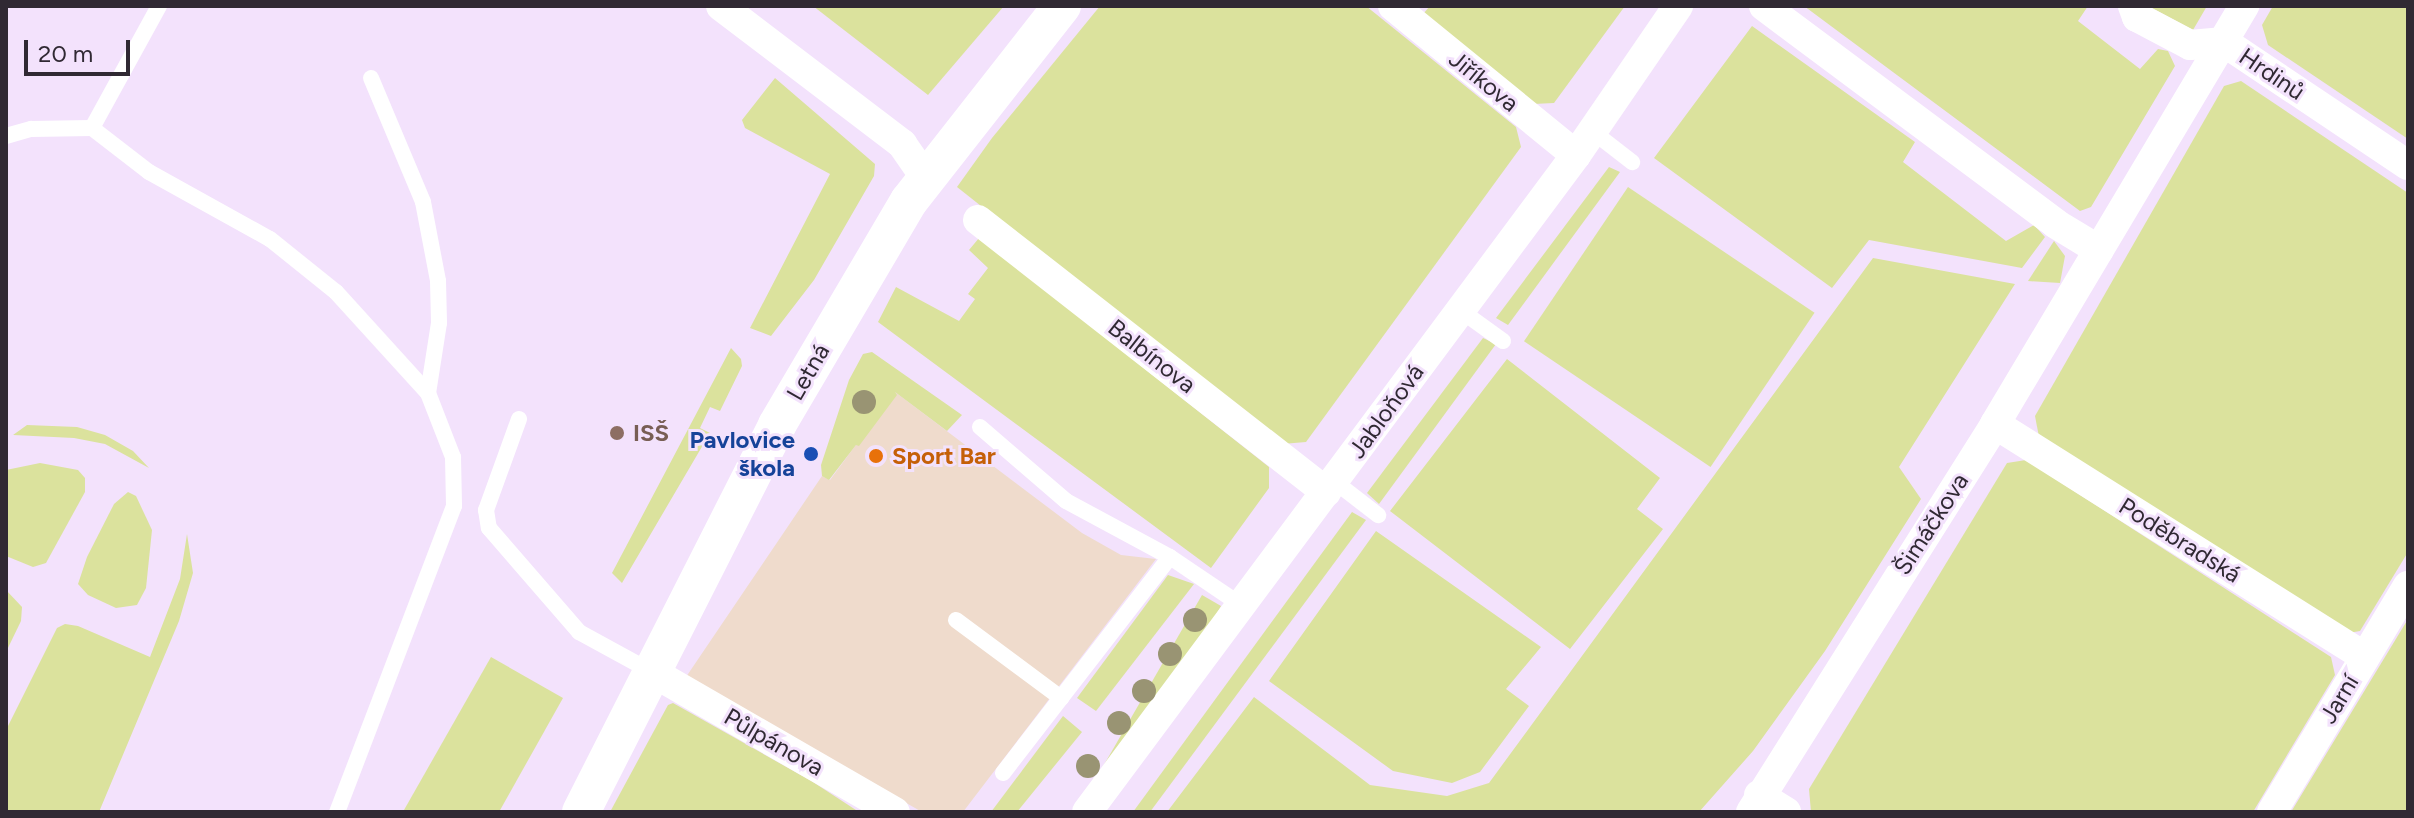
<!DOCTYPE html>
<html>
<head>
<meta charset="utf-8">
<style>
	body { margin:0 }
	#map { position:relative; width:2414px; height:818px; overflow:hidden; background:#f3e2fc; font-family:Figtree,sans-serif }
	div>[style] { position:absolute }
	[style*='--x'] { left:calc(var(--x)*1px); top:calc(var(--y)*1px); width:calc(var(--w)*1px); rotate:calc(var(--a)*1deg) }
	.commercial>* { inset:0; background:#efdbcc }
	.green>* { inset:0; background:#dbe29d; transform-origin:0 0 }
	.service>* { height:16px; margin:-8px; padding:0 8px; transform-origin:8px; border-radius:8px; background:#fff }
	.minor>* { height:30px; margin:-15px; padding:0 15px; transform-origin:15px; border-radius:15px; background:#fff }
	.tertiary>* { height:38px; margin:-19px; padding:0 19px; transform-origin:19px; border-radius:19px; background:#fff }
	.trees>* { width:24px; height:24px; margin:-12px; border-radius:50%; background:#999473 }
	.dots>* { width:22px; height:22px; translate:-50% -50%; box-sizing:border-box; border:4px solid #f3e2fc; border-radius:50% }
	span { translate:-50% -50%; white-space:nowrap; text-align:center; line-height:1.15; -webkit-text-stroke:6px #f3e2fc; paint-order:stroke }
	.street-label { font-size:24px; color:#302933 }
	.education-label { font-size:24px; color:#785e54; font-weight:700 }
	.left { translate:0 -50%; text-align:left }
	.transit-label { font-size:24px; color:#164399; font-weight:700 }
	.right { translate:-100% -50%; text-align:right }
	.food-label { font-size:24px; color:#c56008; font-weight:700 }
	.frame { position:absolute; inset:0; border:8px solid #302933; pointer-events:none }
	.scale { position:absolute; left:24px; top:40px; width:106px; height:36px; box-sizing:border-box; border:4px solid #302933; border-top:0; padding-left:10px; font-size:24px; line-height:28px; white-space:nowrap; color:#302933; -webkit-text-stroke:6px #f3e2fc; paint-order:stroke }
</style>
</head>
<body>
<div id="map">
	<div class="commercial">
		<i style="clip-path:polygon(895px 392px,1082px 533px,1121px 555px,1156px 559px,963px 812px,922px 812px,686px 677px,822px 476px,830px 480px)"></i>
	</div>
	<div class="green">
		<i style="clip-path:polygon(813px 6px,1004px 6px,928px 95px)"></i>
		<i style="clip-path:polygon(1100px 6px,1366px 6px,1516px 127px,1521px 147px,1306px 442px,1282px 444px,957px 187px,992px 138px)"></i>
		<i style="clip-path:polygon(1430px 6px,1625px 6px,1554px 103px,1533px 104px,1423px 14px)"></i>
		<i style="clip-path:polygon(1804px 6px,2088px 6px,2078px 21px,2140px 69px,2158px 49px,2168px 51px,2175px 66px,2091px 207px,2080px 211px)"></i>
		<i style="clip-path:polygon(2148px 6px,2207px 6px,2193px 30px)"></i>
		<i style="clip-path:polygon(2273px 6px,2408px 6px,2408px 139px,2268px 45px,2262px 25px)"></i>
		<i style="clip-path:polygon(1752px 26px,1915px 142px,1903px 162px,2006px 241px,2034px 225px,2045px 237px,2022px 268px,1869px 240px,1832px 288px,1654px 158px)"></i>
		<i style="clip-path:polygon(775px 78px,875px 164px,874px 176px,814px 280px,771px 336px,750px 328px,830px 174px,745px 128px,742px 120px)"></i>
		<i style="clip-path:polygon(2241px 81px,2408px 193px,2408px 552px,2360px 631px,2343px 634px,2039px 437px,2035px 416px,2224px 86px)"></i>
		<i style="clip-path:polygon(1609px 167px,1620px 172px,1508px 325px,1496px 318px)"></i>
		<i style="left:1628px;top:187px;width:225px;height:186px;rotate:34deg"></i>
		<i style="clip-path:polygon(979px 238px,1269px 467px,1269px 488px,1211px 568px,878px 322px,896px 287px,959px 321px,975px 299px,968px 294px,988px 268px,969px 250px)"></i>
		<i style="clip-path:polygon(2054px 241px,2065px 256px,2060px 283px,2028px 281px)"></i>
		<i style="clip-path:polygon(1873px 258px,2015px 284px,1899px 467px,1921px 499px,1825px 651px,1753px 751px,1699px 812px,1167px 812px,1254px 697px,1370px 785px,1447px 796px,1489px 783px)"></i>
		<i style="clip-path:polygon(1483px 338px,1496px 344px,1379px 504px,1367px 493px)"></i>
		<i style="clip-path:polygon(731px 348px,741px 359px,742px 366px,720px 411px,710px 407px,700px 428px,710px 433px,622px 583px,612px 573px)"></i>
		<i style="clip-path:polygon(872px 352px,962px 415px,947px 431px,895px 392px,897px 395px,859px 446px,856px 445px,829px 480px,822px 476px,821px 465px,849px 380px,863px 354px)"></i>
		<i style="clip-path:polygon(1507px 359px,1660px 478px,1637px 509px,1663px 529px,1570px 649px,1390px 511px)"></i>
		<i style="clip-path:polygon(27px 425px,77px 427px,105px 435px,133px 451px,149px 468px,105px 444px,74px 438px,13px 435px)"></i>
		<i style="clip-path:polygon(2026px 460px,2331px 657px,2335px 675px,2253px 812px,1811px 812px,1809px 789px,2007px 463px)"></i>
		<i style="clip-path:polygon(40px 463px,78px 470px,85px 478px,85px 492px,46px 563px,33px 567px,6px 556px,6px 470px)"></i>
		<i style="clip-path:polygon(128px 492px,136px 496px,152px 530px,146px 588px,137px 605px,116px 608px,88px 595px,78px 584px,87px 557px,114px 504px)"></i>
		<i style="clip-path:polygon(1352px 512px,1366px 520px,1150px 812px,1133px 812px)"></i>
		<i style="clip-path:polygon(1376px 531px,1541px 647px,1506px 689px,1529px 706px,1480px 772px,1452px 783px,1393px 771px,1269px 681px)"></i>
		<i style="clip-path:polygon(187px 534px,193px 573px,179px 621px,99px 812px,6px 812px,6px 730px,57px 628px,65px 624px,78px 626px,150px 657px,180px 579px)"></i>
		<i style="clip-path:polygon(1168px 575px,1194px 584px,1096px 711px,1077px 698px)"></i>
		<i style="clip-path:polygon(6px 590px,22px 607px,21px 621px,6px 652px)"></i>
		<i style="left:1202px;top:595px;width:22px;height:272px;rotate:30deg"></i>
		<i style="clip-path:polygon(2408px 619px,2408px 812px,2291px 812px)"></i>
		<i style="clip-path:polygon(491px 657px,563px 698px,499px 812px,409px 812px,404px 810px)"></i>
		<i style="clip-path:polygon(673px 703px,813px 782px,859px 812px,610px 812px,668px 705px)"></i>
		<i style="clip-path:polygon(1063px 716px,1082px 732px,1017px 812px,991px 812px)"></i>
	</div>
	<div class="service">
		<i style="--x:371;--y:78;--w:134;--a:67.2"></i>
		<i style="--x:423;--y:202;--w:80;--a:79.2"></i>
		<i style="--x:438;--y:281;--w:42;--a:88.6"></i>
		<i style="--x:439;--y:323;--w:71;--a:98.9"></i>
		<i style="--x:92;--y:128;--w:139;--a:-61.2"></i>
		<i style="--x:1592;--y:131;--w:51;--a:37.8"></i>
		<i style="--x:6;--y:136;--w:26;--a:-16"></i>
		<i style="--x:31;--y:129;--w:61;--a:-0.9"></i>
		<i style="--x:92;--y:128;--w:72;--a:37.7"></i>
		<i style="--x:149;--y:172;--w:138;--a:29"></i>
		<i style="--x:270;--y:239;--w:85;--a:38.8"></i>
		<i style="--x:336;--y:292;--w:137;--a:47.7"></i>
		<i style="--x:428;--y:393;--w:69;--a:68.7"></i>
		<i style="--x:453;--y:457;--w:49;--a:88.8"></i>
		<i style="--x:454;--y:506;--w:328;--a:110.9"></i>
		<i style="--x:1460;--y:310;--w:53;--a:35.8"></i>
		<i style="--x:519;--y:419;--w:97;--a:109.9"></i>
		<i style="--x:486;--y:510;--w:18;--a:81"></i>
		<i style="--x:489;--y:528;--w:138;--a:49.1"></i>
		<i style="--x:579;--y:632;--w:85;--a:28.7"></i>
		<i style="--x:980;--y:427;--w:113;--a:40.7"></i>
		<i style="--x:1066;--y:501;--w:118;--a:28.3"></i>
		<i style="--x:1170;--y:557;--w:86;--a:34.1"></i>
		<i style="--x:1334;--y:481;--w:56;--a:37.7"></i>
		<i style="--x:956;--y:620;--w:131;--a:36.6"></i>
		<i style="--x:1003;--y:773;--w:273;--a:-52.3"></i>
	</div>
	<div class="minor">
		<i style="--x:721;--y:6;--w:228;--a:37.3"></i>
		<i style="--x:902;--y:144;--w:40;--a:55.1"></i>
		<i style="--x:1393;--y:6;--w:236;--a:39.2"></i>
		<i style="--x:1764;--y:6;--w:364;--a:36.7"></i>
		<i style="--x:2056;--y:224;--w:50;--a:31.2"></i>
		<i style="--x:2133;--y:6;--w:12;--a:70"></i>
		<i style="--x:2137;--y:17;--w:60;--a:27.8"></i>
		<i style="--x:2190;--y:45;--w:34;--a:-5"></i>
		<i style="--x:2224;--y:42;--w:221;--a:33.8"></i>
		<i style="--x:978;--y:220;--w:442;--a:38"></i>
		<i style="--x:1995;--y:424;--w:437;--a:32.2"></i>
		<i style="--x:654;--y:673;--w:278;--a:30"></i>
		<i style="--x:1759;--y:795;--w:32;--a:32"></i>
		<i style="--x:1087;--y:812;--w:819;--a:-53.34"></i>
		<i style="--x:1576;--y:155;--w:181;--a:-55.6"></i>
		<i style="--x:1751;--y:812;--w:458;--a:-57.8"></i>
		<i style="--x:1995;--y:424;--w:487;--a:-59.2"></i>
		<i style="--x:2272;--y:812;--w:264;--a:-59"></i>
	</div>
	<div class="tertiary">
		<i style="--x:581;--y:812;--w:434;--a:-63.1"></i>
		<i style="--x:777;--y:425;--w:260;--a:-59.5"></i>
		<i style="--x:909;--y:201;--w:248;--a:-51.9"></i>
	</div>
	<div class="trees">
		<i style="left:864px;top:402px"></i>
		<i style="left:1195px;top:620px"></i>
		<i style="left:1170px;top:654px"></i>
		<i style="left:1144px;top:691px"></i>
		<i style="left:1119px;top:723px"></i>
		<i style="left:1088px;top:766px"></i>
	</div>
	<div class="dots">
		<i style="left:617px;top:433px;background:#8d6e63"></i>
		<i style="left:811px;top:454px;background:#1a4fb4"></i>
		<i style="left:876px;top:456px;background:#e8710a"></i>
	</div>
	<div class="street-label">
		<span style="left:2272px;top:74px;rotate:34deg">Hrdinů</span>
		<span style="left:1484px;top:81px;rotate:39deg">Jiříkova</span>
		<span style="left:1152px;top:356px;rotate:38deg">Balbínova</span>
		<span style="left:808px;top:372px;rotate:-60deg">Letná</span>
		<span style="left:1386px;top:411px;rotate:-54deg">Jabloňová</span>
		<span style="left:1931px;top:524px;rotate:-57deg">Šimáčkova</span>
		<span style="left:2180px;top:540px;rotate:32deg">Poděbradská</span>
		<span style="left:2339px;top:699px;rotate:-59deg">Jarní</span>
		<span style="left:774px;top:742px;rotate:30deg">Půlpánova</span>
	</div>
	<div class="education-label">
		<span class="left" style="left:633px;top:433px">ISŠ</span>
	</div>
	<div class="transit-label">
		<span class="right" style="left:795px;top:454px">Pavlovice<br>škola</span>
	</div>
	<div class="food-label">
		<span class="left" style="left:892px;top:456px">Sport Bar</span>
	</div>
	<div class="frame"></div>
	<div class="scale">20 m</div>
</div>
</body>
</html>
